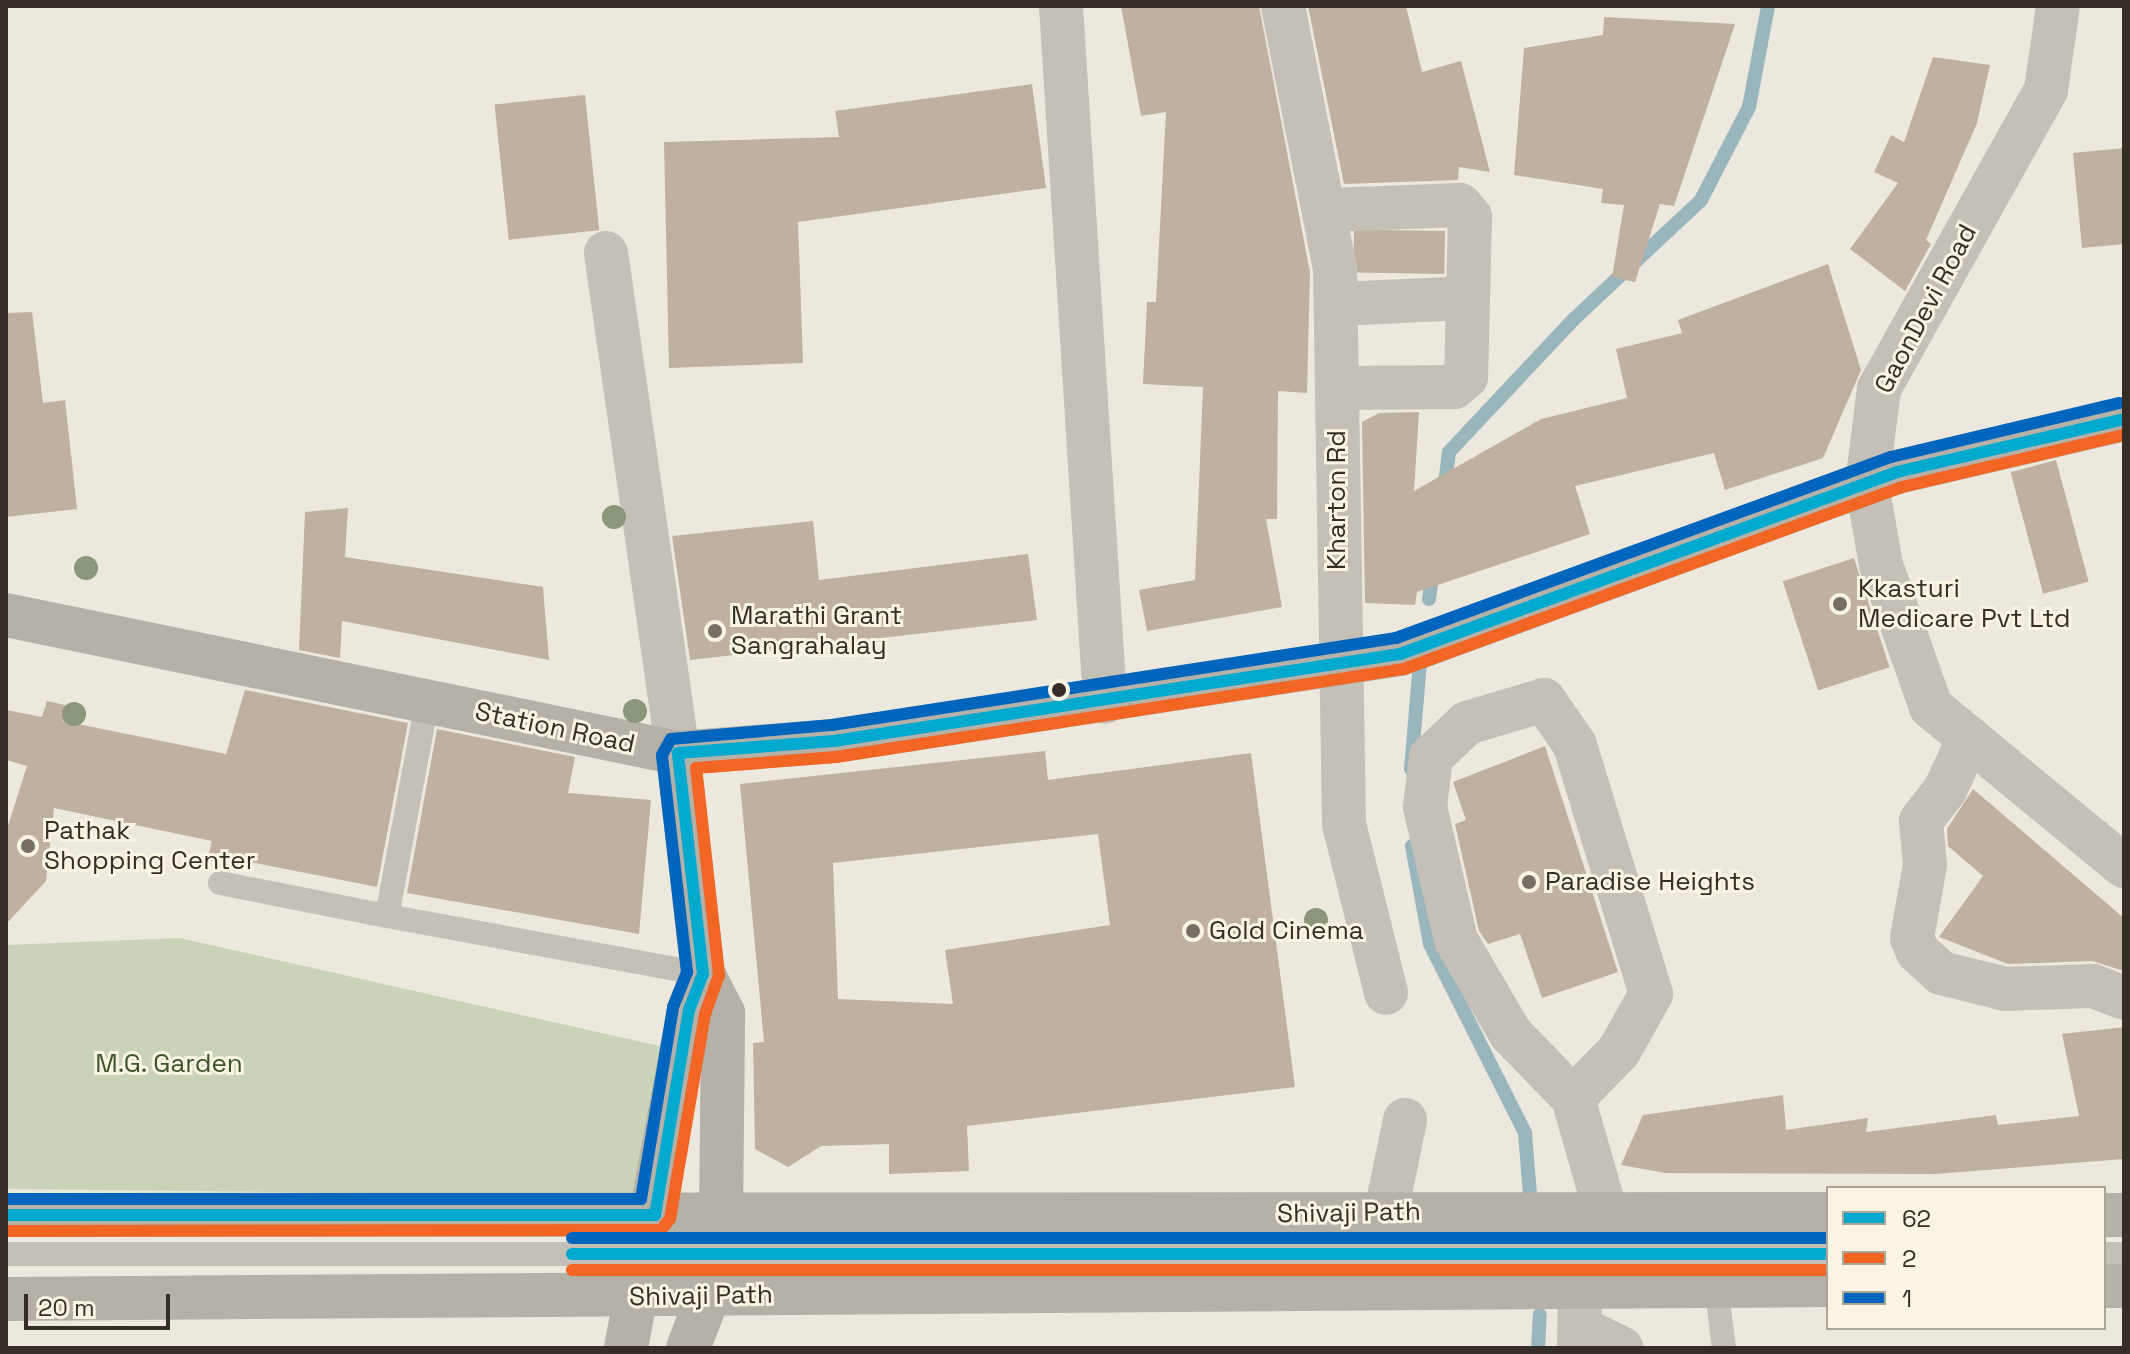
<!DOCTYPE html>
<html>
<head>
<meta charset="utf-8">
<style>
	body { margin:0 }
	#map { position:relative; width:2130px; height:1354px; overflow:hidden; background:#ece8de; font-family:"Space Grotesk",sans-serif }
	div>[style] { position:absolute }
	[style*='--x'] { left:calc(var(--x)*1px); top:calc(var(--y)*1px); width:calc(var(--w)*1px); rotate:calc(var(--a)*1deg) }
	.green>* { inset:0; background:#c8d3b8 }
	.stream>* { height:14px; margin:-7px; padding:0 7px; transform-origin:7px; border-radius:7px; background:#9ab6bd }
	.building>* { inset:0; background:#c0b09f; transform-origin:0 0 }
	.lane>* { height:24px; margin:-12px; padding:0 12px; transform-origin:12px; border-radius:12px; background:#c5c0b7 }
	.street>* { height:44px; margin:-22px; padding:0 22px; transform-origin:22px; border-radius:22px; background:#c5c0b7 }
	.secondary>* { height:44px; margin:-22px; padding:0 22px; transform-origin:22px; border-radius:22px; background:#b5b0a8 }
	.lane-bridge>* { height:24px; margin:-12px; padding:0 12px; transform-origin:12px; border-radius:12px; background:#c5c0b7 }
	.bus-1>* { height:12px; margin:-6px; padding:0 6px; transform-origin:6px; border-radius:6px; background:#00a9ce }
	.bus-2>* { height:12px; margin:-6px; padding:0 6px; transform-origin:6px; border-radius:6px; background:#f26522 }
	.bus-3>* { height:12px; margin:-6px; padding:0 6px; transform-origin:6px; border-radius:6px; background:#0065bd }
	.trees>* { width:24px; height:24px; margin:-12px; border-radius:50%; background:#8b977a }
	.dots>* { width:22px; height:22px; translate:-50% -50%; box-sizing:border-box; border:4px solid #f9f4e4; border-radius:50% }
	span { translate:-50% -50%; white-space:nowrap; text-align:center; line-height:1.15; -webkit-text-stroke:6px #f9f4e4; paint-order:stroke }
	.street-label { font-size:26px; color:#352e26 }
	.poi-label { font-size:26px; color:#352e26 }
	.left { translate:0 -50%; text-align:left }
	.park-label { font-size:26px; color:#3b5429 }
	.frame { position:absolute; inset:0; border:8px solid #352e26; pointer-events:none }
	.legend { position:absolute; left:1826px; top:1186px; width:280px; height:144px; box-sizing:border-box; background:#f9f4e4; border:2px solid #aba598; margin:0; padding:10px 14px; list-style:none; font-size:24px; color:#352e26 }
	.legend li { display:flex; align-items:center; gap:16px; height:40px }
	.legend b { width:40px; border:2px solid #aba598 }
	.scale { position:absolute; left:24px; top:1294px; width:146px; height:36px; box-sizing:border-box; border:4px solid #352e26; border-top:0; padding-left:10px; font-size:24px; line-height:28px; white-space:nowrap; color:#352e26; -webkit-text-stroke:6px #f9f4e4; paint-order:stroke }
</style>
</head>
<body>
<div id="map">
	<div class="green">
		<i style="clip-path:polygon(180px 938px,668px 1048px,636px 1196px,6px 1189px,6px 945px)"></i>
	</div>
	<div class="stream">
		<i style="--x:1444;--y:492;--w:40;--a:-82.9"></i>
		<i style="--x:1449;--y:452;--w:183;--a:-46.8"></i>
		<i style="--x:1574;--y:319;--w:174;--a:-43.1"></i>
		<i style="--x:1701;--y:200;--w:105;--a:-62.7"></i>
		<i style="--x:1749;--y:107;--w:103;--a:-79.3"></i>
		<i style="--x:1429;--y:599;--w:27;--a:-82"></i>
		<i style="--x:1411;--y:769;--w:107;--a:-85.2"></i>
		<i style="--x:1412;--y:846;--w:100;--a:79.6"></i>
		<i style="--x:1430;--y:944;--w:212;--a:63.3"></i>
		<i style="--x:1525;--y:1133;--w:124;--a:85.4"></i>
		<i style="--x:1538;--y:1348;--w:33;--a:-87"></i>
	</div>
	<div class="building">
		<i style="clip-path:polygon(1121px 6px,1259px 6px,1310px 272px,1307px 393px,1278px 391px,1277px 519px,1266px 519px,1282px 607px,1147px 631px,1139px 590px,1195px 580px,1203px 387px,1143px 384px,1147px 302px,1156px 302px,1166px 112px,1141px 116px)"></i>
		<i style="clip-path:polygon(1308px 6px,1406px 6px,1422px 72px,1461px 61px,1490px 172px,1459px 167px,1458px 180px,1344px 184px)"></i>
		<i style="clip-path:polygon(1604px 17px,1735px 24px,1674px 206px,1660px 204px,1635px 282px,1612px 277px,1624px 205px,1601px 203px,1603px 189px,1514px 175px,1524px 48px,1603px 35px)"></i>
		<i style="clip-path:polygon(1933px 57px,1990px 65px,1977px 123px,1926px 240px,1931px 244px,1905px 291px,1850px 249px,1898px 183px,1874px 172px,1891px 135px,1904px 142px)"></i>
		<i style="clip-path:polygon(1032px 84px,1046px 188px,798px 222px,803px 363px,669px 368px,664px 142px,839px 137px,835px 111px)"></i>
		<i style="left:585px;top:95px;width:136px;height:91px;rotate:84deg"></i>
		<i style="clip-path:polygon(2124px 148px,2124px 244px,2082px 248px,2073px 153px)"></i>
		<i style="left:1445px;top:231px;width:43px;height:91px;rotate:91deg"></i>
		<i style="clip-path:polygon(1828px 264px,1861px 370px,1823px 458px,1725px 490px,1714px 453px,1575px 486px,1590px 534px,1417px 592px,1415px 605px,1365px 603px,1362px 422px,1379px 413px,1419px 412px,1414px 491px,1541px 419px,1627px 398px,1616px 349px,1682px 333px,1678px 320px)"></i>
		<i style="clip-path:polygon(32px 312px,43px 403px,65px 400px,77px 509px,6px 517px,6px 313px)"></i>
		<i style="left:2056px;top:460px;width:126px;height:47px;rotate:75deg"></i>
		<i style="clip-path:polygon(348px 508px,345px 557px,543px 587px,549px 660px,342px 621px,340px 658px,299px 650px,305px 512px)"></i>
		<i style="clip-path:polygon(813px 521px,819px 580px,1028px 554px,1037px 620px,690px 660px,672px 536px)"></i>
		<i style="left:1854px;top:558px;width:115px;height:75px;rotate:72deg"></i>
		<i style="clip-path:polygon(245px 690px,408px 723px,377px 887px,209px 854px,212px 841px,54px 808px,46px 881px,6px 924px,6px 832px,27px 766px,6px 760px,6px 710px,42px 717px,47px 701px,65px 705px,63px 721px,226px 754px)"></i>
		<i style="clip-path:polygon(437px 729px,575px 757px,568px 793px,651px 800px,639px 934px,407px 893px)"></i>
		<i style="clip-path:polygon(1545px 746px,1618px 972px,1542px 998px,1520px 934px,1488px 944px,1479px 931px,1455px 824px,1466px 820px,1453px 782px)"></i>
		<i style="clip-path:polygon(evenodd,1045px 751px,1048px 780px,1251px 753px,1295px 1087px,967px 1126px,969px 1171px,889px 1174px,889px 1144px,821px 1146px,788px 1167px,755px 1149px,753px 1043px,764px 1042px,740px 784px,1045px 751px,1098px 834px,1110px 925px,945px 950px,953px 1004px,838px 999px,833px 863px,1098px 834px)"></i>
		<i style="clip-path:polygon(1973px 789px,2124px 918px,2124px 971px,2092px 961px,2008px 964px,1939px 937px,1983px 876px,1948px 846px,1947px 829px)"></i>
		<i style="clip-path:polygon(2124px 1027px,2124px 1159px,1935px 1174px,1665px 1173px,1621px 1165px,1643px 1115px,1783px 1095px,1786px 1130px,1868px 1118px,1866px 1132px,1996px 1115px,1998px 1125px,2079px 1116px,2062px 1034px)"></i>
	</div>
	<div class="lane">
		<i style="--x:220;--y:883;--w:170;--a:11.2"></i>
		<i style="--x:387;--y:916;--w:218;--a:-79.4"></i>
		<i style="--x:387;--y:916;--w:321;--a:10.4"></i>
		<i style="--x:2104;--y:1254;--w:20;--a:0"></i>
		<i style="--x:1716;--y:1285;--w:64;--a:82.8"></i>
	</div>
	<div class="street">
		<i style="--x:1061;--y:6;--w:697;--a:86.38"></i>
		<i style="--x:1283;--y:6;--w:268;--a:78.8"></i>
		<i style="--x:1335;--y:269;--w:555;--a:89.07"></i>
		<i style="--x:1344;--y:824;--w:174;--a:76"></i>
		<i style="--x:2058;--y:6;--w:85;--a:98.1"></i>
		<i style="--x:2046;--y:90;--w:342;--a:119.2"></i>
		<i style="--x:1879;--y:389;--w:96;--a:97.2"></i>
		<i style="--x:1867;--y:484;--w:82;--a:80.2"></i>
		<i style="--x:1881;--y:565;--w:151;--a:70.6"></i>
		<i style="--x:1931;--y:707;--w:250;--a:39.5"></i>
		<i style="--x:1329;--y:210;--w:131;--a:-2.2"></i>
		<i style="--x:1460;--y:205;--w:16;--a:50"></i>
		<i style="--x:1470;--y:217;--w:160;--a:91.4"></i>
		<i style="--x:1466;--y:377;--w:16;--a:140"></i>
		<i style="--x:1454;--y:387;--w:117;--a:179.5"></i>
		<i style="--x:606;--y:253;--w:505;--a:81.81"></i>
		<i style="--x:1337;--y:304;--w:130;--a:-2.6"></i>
		<i style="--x:1969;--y:738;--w:57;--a:114.8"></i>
		<i style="--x:1945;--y:790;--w:39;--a:128"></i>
		<i style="--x:1921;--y:821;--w:44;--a:84.8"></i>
		<i style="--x:1925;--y:865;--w:74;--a:100.1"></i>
		<i style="--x:1912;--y:938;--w:15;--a:67"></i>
		<i style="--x:1918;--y:952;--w:31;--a:42"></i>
		<i style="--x:1941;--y:973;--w:66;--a:14"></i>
		<i style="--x:2005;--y:989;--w:88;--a:-2"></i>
		<i style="--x:2093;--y:986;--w:33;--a:21"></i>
		<i style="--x:1573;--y:1098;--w:66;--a:-45.6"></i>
		<i style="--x:1619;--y:1051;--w:65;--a:-60.7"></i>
		<i style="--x:1651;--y:994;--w:260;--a:-107"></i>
		<i style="--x:1575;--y:745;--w:55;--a:-124.6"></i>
		<i style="--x:1544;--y:700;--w:80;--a:163.4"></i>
		<i style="--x:1467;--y:723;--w:50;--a:136.6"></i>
		<i style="--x:1431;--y:757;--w:50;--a:96.8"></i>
		<i style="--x:1425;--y:807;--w:137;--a:76.9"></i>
		<i style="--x:1456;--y:940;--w:109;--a:59.7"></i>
		<i style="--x:1511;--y:1034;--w:89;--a:45.9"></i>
		<i style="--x:1573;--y:1098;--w:120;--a:74"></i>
		<i style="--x:1386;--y:1212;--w:94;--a:-78.3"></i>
		<i style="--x:1580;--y:1328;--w:46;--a:26"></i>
		<i style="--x:1579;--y:1348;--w:64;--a:-89.1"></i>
	</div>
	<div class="secondary">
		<i style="--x:6;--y:615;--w:686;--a:11.6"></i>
		<i style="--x:678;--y:753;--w:156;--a:-4.4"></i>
		<i style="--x:834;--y:741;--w:573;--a:-8.74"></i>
		<i style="--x:1400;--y:654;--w:529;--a:-20.11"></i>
		<i style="--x:1897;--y:472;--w:233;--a:-13.1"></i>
		<i style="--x:6;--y:1215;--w:1822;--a:-0.03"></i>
		<i style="--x:2104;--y:1215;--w:20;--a:0"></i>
		<i style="--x:2104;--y:1286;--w:20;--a:0"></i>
		<i style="--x:6;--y:1299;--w:1822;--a:-0.44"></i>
		<i style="--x:626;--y:1348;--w:344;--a:-79.4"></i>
		<i style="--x:689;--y:1010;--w:39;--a:-69"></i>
		<i style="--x:703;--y:974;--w:222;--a:-96.5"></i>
		<i style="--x:688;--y:1348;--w:55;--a:-68.6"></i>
		<i style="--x:708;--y:1297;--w:81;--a:-80.8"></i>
		<i style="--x:721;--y:1217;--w:204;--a:-89.4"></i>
		<i style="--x:723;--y:1013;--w:44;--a:-117.1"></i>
	</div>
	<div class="lane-bridge">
		<i style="--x:6;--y:1254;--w:1822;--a:0"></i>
	</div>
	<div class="bus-1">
		<i style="--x:6;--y:1215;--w:649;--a:0"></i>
		<i style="--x:655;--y:1215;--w:208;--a:-80.6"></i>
		<i style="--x:689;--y:1010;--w:39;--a:-69"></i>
		<i style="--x:703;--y:974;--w:222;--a:-96.5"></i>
		<i style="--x:678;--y:753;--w:156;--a:-4.4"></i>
		<i style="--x:834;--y:741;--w:573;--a:-8.74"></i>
		<i style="--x:1400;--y:654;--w:529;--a:-20.11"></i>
		<i style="--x:1897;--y:472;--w:233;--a:-13.1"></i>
		<i style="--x:572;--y:1254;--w:1256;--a:0"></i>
	</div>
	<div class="bus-2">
		<i style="--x:6;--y:1231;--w:655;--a:-0.09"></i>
		<i style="--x:661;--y:1230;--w:14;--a:-51"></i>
		<i style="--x:670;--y:1219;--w:208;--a:-80.3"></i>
		<i style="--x:705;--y:1014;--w:41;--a:-70.3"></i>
		<i style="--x:719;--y:975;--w:208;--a:-96.3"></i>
		<i style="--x:696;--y:768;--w:140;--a:-4.5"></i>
		<i style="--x:836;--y:757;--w:575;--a:-8.81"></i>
		<i style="--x:1404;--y:669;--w:530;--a:-20.08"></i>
		<i style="--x:1902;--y:487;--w:228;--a:-13.2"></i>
		<i style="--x:572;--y:1270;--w:1256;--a:0"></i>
	</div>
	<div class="bus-3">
		<i style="--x:6;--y:1199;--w:635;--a:0"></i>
		<i style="--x:641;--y:1199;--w:195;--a:-80.5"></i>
		<i style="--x:673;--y:1007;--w:38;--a:-68"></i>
		<i style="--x:687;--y:972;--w:218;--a:-96.6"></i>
		<i style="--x:662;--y:755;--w:18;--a:-61"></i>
		<i style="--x:671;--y:739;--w:162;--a:-5"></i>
		<i style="--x:832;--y:725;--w:571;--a:-8.77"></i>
		<i style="--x:1396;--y:638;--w:527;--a:-20.09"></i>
		<i style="--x:1891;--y:457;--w:235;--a:-13.3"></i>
		<i style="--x:572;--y:1238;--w:1256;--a:0"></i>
	</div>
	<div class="trees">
		<i style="left:614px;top:517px"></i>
		<i style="left:86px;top:568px"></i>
		<i style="left:635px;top:711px"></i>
		<i style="left:74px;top:714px"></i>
		<i style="left:1316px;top:920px"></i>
	</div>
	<div class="dots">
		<i style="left:1840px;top:604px;background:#756f66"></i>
		<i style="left:715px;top:631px;background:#756f66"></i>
		<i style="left:1059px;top:690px;background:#352e26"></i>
		<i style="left:28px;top:846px;background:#756f66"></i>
		<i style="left:1529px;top:882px;background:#756f66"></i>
		<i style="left:1193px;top:931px;background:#756f66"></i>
	</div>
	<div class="street-label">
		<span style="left:1926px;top:309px;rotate:-62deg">GaonDevi Road</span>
		<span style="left:1337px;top:500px;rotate:-90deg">Kharton Rd</span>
		<span style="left:555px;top:728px;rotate:12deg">Station Road</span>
		<span style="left:1349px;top:1213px;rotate:-1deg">Shivaji Path</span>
		<span style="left:701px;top:1296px;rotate:-1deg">Shivaji Path</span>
	</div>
	<div class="poi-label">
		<span class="left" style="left:1858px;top:604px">Kkasturi<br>Medicare Pvt Ltd</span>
		<span class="left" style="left:731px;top:631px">Marathi Grant<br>Sangrahalay</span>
		<span class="left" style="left:44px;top:846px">Pathak<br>Shopping Center</span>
		<span class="left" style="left:1545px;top:882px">Paradise Heights</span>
		<span class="left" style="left:1209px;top:931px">Gold Cinema</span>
	</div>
	<div class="park-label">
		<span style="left:169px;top:1064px">M.G. Garden</span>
	</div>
	<div class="frame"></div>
	<ul class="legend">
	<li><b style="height:10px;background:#00a9ce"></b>62</li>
	<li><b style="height:10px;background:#f26522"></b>2</li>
	<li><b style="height:10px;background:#0065bd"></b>1</li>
	</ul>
	<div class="scale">20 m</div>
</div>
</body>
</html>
